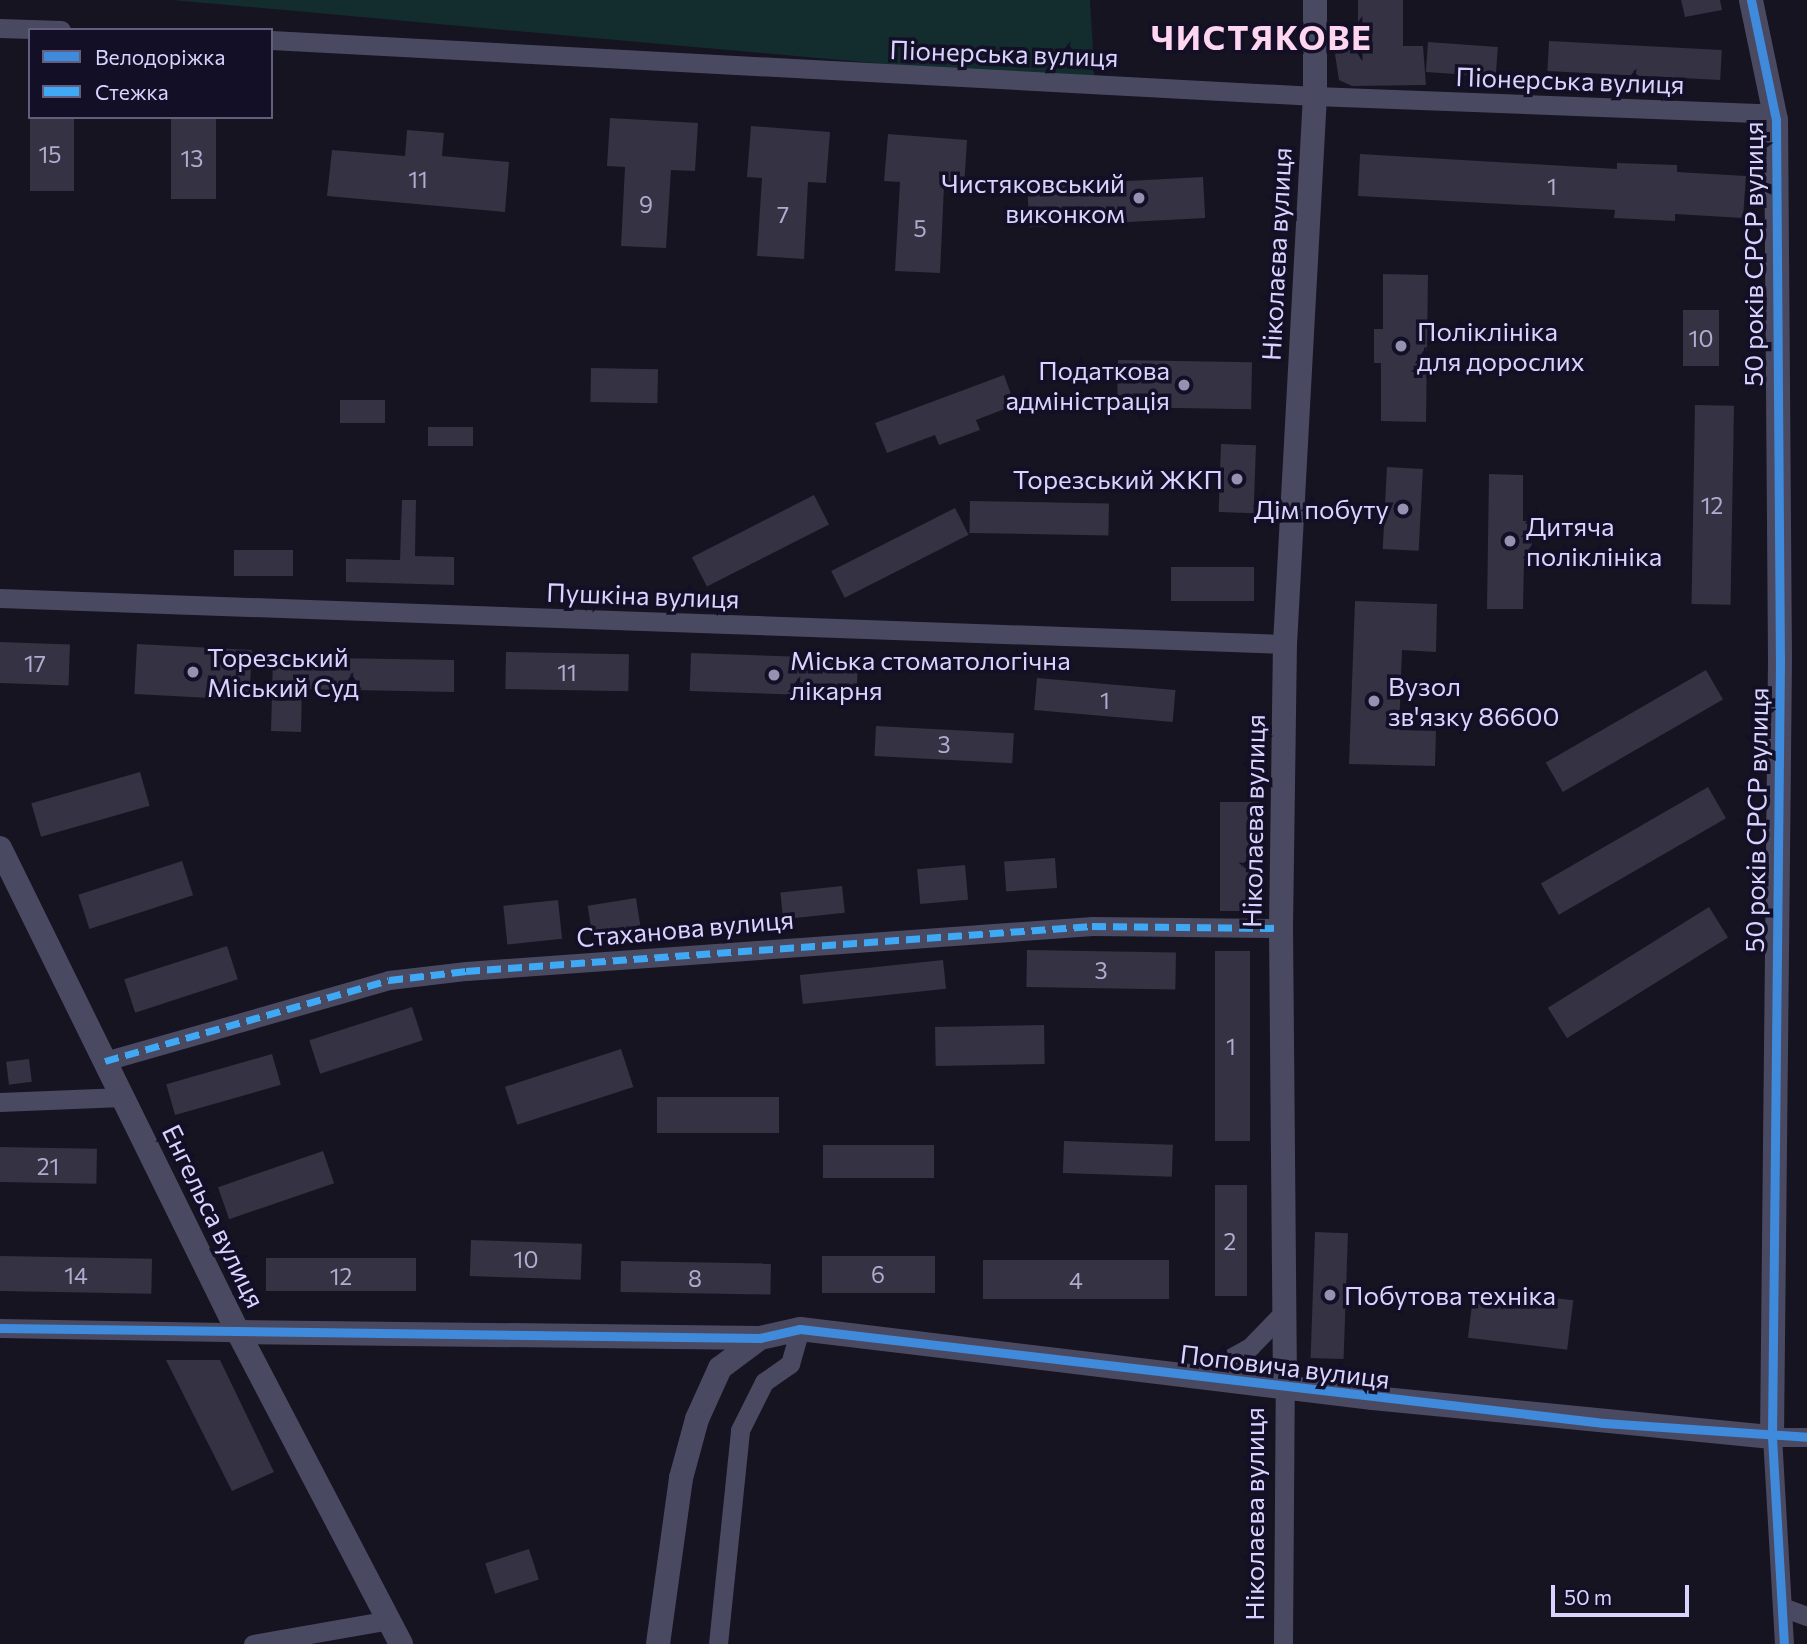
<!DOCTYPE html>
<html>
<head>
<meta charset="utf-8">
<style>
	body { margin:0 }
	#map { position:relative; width:1807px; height:1644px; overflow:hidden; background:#161421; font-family:Commissioner,sans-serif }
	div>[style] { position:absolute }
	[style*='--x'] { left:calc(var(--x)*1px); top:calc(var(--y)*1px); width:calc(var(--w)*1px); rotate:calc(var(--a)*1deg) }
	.green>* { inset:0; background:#132c2d }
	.building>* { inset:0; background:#343243; transform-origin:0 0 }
	.minor>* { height:19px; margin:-9.5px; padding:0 9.5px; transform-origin:9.5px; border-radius:9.5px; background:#4a4962 }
	.tertiary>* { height:24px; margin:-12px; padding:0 12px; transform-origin:12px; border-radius:12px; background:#4a4962 }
	.quiet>* { height:7px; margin-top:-3.5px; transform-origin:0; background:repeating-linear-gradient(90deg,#3fa9f5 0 14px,transparent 0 21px) }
	.cycleway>* { height:9px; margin:-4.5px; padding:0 4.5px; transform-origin:4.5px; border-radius:4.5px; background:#408adc }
	.dots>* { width:19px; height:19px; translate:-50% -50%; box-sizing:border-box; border:4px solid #130f26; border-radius:50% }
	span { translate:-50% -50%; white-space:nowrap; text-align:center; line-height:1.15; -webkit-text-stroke:7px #130f26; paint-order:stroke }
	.number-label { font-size:23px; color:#b0acd0 }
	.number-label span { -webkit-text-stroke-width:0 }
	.street-label { font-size:26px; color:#d9d4ff }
	.poi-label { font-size:26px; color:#d9d4ff }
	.right { translate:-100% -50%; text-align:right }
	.left { translate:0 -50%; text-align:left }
	.district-label { font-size:33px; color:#ffd6f0; font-weight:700; letter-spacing:2px }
	.legend { position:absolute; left:28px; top:28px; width:245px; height:91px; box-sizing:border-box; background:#130f26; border:2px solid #625e7d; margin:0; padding:9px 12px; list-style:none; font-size:21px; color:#d9d4ff }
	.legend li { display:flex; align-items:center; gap:14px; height:35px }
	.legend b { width:35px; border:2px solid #625e7d }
	.scale { position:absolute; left:1551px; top:1585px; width:138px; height:32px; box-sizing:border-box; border:4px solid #d9d4ff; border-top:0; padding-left:9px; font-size:21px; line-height:24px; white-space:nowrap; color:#d9d4ff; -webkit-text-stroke:5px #130f26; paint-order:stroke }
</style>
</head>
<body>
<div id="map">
	<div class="green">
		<i style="clip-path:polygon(172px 0,1090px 0,1095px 83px)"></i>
	</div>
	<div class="building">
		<i style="clip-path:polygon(1358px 0,1403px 0,1403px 46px,1423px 46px,1426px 85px,1352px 86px,1339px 80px,1335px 54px,1344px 45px,1358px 46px)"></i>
		<i style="clip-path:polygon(1681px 0,1720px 0,1722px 10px,1685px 17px)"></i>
		<i style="left:1549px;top:41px;width:173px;height:30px;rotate:3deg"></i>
		<i style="left:1428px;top:42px;width:70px;height:30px;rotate:4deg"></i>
		<i style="left:30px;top:117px;width:44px;height:74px"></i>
		<i style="left:171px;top:117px;width:45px;height:82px"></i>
		<i style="clip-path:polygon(610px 118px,698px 123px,695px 171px,671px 170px,666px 248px,621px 246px,625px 167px,607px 166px)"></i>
		<i style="clip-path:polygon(751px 126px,830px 132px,826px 183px,808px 182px,804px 259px,757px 256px,762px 178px,747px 177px)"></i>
		<i style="clip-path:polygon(407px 130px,444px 133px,442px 156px,509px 162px,505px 212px,327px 196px,332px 150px,405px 156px)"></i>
		<i style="clip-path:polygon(888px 134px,967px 140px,964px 187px,944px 186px,940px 273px,895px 271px,900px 182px,884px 181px)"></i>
		<i style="clip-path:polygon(1360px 154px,1617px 169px,1617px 163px,1677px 165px,1677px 172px,1746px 176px,1743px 218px,1675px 214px,1675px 221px,1614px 218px,1615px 210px,1358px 196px)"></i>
		<i style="left:1203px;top:177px;width:41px;height:176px;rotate:87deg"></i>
		<i style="clip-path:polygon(1383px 274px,1428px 275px,1426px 422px,1381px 421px,1381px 363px,1374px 363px,1374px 329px,1383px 329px)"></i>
		<i style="left:1683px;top:310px;width:36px;height:56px"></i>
		<i style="left:1118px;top:360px;width:134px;height:47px;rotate:1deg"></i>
		<i style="left:591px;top:368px;width:67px;height:34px;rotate:1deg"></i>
		<i style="clip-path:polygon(1004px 375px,1015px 405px,976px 420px,980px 430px,939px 445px,935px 435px,887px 453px,875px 423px)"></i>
		<i style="left:340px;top:400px;width:45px;height:23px"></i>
		<i style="left:1695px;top:405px;width:39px;height:199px;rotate:1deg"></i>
		<i style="left:428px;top:427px;width:45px;height:19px"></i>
		<i style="left:1221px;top:444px;width:35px;height:68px;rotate:2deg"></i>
		<i style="left:1387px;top:467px;width:36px;height:82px;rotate:3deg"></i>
		<i style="clip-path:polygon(1489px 474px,1523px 475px,1523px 521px,1532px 521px,1532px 560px,1524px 560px,1523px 609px,1487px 609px)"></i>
		<i style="left:814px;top:495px;width:33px;height:137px;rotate:63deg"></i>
		<i style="clip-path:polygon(402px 500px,416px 500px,415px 556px,454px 557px,454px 585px,346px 582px,346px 559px,400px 560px)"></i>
		<i style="left:970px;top:501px;width:139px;height:32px;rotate:1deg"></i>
		<i style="left:955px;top:508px;width:30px;height:139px;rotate:63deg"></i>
		<i style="left:234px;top:550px;width:59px;height:26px"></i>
		<i style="left:1171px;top:567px;width:83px;height:34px"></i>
		<i style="clip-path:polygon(1355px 601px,1437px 604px,1436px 652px,1402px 650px,1399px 730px,1436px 731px,1435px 766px,1349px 764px)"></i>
		<i style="left:0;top:642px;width:70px;height:41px;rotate:2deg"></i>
		<i style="left:137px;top:644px;width:115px;height:50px;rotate:3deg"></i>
		<i style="left:506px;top:652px;width:123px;height:37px;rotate:1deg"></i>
		<i style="left:691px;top:653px;width:167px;height:38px;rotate:2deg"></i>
		<i style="clip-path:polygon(273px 657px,454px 660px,454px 692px,302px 689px,301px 732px,271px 731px)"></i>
		<i style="left:1706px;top:670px;width:34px;height:185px;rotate:60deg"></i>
		<i style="left:1037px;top:678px;width:139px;height:32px;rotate:5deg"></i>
		<i style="left:876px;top:726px;width:138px;height:30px;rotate:3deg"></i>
		<i style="left:140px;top:772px;width:35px;height:113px;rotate:74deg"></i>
		<i style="left:1708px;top:787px;width:36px;height:193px;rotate:60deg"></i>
		<i style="left:1220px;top:802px;width:39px;height:109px"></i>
		<i style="left:1055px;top:858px;width:30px;height:51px;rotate:86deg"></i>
		<i style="left:182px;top:861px;width:36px;height:109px;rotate:72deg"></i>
		<i style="left:965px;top:865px;width:35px;height:48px;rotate:85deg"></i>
		<i style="left:842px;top:886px;width:27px;height:62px;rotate:84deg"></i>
		<i style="left:636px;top:898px;width:30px;height:49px;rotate:81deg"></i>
		<i style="left:558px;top:900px;width:39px;height:55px;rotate:84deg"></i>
		<i style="left:1709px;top:907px;width:36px;height:190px;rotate:58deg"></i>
		<i style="left:227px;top:946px;width:35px;height:108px;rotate:72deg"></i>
		<i style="left:1027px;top:950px;width:149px;height:37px;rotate:1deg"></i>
		<i style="left:1215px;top:951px;width:35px;height:190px"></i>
		<i style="left:943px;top:960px;width:29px;height:144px;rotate:84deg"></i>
		<i style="left:412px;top:1007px;width:35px;height:108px;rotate:72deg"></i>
		<i style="left:1044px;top:1025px;width:39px;height:109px;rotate:89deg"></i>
		<i style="left:621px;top:1049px;width:40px;height:122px;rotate:72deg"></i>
		<i style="left:272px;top:1054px;width:32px;height:110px;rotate:74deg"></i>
		<i style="left:29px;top:1059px;width:23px;height:23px;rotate:83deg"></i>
		<i style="left:657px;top:1097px;width:122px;height:36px"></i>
		<i style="left:1064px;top:1141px;width:109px;height:32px;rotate:2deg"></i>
		<i style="left:823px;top:1145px;width:111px;height:33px"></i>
		<i style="left:0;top:1147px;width:97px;height:35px;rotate:1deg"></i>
		<i style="left:323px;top:1151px;width:34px;height:111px;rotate:71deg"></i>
		<i style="left:1215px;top:1185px;width:32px;height:111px"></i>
		<i style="left:1315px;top:1232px;width:33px;height:126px;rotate:2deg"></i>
		<i style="left:471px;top:1240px;width:111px;height:36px;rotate:2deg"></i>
		<i style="left:0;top:1256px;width:152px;height:35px;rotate:1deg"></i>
		<i style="left:822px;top:1256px;width:113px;height:37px"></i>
		<i style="left:416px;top:1258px;width:33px;height:150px;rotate:90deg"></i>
		<i style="left:1169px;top:1260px;width:39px;height:186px;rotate:90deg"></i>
		<i style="left:621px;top:1261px;width:150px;height:31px;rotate:1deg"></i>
		<i style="left:1474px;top:1288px;width:100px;height:50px;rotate:7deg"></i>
		<i style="clip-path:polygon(166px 1360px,220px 1360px,274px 1472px,232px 1491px)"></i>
		<i style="left:529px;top:1549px;width:32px;height:46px;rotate:72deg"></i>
	</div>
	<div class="minor">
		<i style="--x:0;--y:28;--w:61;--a:1.9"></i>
		<i style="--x:271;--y:40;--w:1046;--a:3.07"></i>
		<i style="--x:1315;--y:96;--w:442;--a:2.2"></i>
		<i style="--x:1757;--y:113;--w:20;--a:20"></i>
		<i style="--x:0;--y:598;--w:1286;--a:2.05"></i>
		<i style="--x:105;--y:1061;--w:295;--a:-15.9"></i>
		<i style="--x:389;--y:980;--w:78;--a:-6.7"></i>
		<i style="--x:466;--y:971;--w:628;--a:-4.11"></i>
		<i style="--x:1092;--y:926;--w:189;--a:0.6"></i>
		<i style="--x:0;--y:1102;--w:122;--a:-2.3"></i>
		<i style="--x:0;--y:1328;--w:238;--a:1"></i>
		<i style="--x:1198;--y:1376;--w:60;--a:-29.1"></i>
		<i style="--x:1250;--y:1347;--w:49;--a:-45.8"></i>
		<i style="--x:1782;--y:1607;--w:27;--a:20"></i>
		<i style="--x:253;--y:1644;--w:138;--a:-10"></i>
		<i style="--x:718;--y:1644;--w:215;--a:-84.1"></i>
		<i style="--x:740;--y:1430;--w:54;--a:-63.4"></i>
		<i style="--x:764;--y:1382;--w:32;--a:-35"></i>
		<i style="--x:790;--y:1364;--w:36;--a:-74"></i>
		<i style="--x:1283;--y:1644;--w:259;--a:-89.6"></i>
		<i style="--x:1784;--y:1644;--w:207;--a:-93.3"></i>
		<i style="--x:1772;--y:1437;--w:35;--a:0"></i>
	</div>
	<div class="tertiary">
		<i style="--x:0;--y:848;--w:539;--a:63.82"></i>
		<i style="--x:238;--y:1332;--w:352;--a:62.4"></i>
		<i style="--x:238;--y:1332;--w:522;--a:0.66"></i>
		<i style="--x:760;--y:1338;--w:41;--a:-12.7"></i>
		<i style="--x:800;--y:1329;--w:577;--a:6.87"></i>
		<i style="--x:1373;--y:1398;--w:401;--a:5.6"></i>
		<i style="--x:1772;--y:1437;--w:777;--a:-89.41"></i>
		<i style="--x:1780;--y:660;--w:540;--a:-90.42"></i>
		<i style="--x:1776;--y:120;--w:123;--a:-101.8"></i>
		<i style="--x:1285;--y:1385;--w:457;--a:-90.5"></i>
		<i style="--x:1281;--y:928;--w:284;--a:-89.2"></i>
		<i style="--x:1285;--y:644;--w:549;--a:-86.87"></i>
		<i style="--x:1315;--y:96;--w:96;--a:-90"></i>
		<i style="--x:658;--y:1644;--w:168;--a:-82.1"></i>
		<i style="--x:681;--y:1478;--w:61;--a:-74.8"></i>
		<i style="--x:697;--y:1419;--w:56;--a:-65.7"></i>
		<i style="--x:720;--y:1368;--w:50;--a:-36.9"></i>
	</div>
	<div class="quiet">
		<i style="--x:105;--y:1061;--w:295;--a:-15.9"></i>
		<i style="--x:389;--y:980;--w:78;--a:-6.7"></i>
		<i style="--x:466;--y:971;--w:628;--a:-4.11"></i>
		<i style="--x:1092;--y:926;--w:189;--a:0.6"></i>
	</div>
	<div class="cycleway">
		<i style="--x:1751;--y:0;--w:123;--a:78.2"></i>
		<i style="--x:1776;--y:120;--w:540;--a:89.58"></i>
		<i style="--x:1780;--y:660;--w:777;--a:90.59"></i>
		<i style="--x:1772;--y:1437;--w:207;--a:86.7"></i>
		<i style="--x:0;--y:1328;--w:760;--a:0.75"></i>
		<i style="--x:760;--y:1338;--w:41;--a:-12.7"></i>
		<i style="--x:800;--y:1329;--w:809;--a:6.67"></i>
		<i style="--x:1604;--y:1423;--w:203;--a:3.9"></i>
	</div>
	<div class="dots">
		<i style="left:1139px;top:198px;background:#9591b1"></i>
		<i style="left:1401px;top:346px;background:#9591b1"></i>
		<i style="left:1184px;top:385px;background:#9591b1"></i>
		<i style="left:1237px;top:479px;background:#9591b1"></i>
		<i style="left:1403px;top:509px;background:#9591b1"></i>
		<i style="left:1510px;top:541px;background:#9591b1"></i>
		<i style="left:193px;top:672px;background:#9591b1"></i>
		<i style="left:774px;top:675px;background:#9591b1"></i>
		<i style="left:1374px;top:701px;background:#9591b1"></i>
		<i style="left:1330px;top:1295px;background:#9591b1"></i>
	</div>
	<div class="number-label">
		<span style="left:50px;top:154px">15</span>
		<span style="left:192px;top:158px">13</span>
		<span style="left:418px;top:179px">11</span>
		<span style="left:1552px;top:186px">1</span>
		<span style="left:646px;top:204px">9</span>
		<span style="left:783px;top:214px">7</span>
		<span style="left:920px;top:228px">5</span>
		<span style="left:1701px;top:338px">10</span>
		<span style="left:1712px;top:505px">12</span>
		<span style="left:35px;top:663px">17</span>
		<span style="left:567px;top:672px">11</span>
		<span style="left:1105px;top:700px">1</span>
		<span style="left:944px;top:744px">3</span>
		<span style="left:1101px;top:970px">3</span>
		<span style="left:1231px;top:1046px">1</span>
		<span style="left:48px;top:1166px">21</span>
		<span style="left:1230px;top:1241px">2</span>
		<span style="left:526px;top:1259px">10</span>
		<span style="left:878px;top:1274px">6</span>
		<span style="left:76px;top:1275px">14</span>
		<span style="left:341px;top:1276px">12</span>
		<span style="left:695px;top:1278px">8</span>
		<span style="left:1076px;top:1280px">4</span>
	</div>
	<div class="street-label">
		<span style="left:1004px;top:53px;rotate:2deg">Піонерська вулиця</span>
		<span style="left:1570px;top:80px;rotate:2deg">Піонерська вулиця</span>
		<span style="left:1276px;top:254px;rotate:-87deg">Ніколаєва вулиця</span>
		<span style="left:1753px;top:254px;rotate:-90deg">50 років СРСР вулиця</span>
		<span style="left:643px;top:595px;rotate:2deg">Пушкіна вулиця</span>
		<span style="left:1756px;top:820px;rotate:-89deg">50 років СРСР вулиця</span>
		<span style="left:1253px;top:821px;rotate:-89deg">Ніколаєва вулиця</span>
		<span style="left:685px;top:928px;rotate:-5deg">Стаханова вулиця</span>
		<span style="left:214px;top:1216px;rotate:64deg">Енгельса вулиця</span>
		<span style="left:1285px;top:1366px;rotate:7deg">Поповича вулиця</span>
		<span style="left:1254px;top:1514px;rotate:-90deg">Ніколаєва вулиця</span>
	</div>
	<div class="poi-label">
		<span class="right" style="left:1125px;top:198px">Чистяковський<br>виконком</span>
		<span class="left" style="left:1417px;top:346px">Поліклініка<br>для дорослих</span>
		<span class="right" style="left:1170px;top:385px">Податкова<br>адміністрація</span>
		<span class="right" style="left:1223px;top:479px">Торезський ЖКП</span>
		<span class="right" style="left:1389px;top:509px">Дім побуту</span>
		<span class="left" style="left:1526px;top:541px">Дитяча<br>поліклініка</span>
		<span class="left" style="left:207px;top:672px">Торезський<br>Міський Суд</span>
		<span class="left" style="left:790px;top:675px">Міська стоматологічна<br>лікарня</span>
		<span class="left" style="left:1388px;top:701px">Вузол<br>зв'язку 86600</span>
		<span class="left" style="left:1344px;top:1295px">Побутова техніка</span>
	</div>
	<div class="district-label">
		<span style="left:1262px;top:37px">ЧИСТЯКОВЕ</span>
	</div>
	<ul class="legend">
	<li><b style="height:9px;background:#408adc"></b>Велодоріжка</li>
	<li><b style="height:9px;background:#3fa9f5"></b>Стежка</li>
	</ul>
	<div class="scale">50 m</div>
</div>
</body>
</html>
